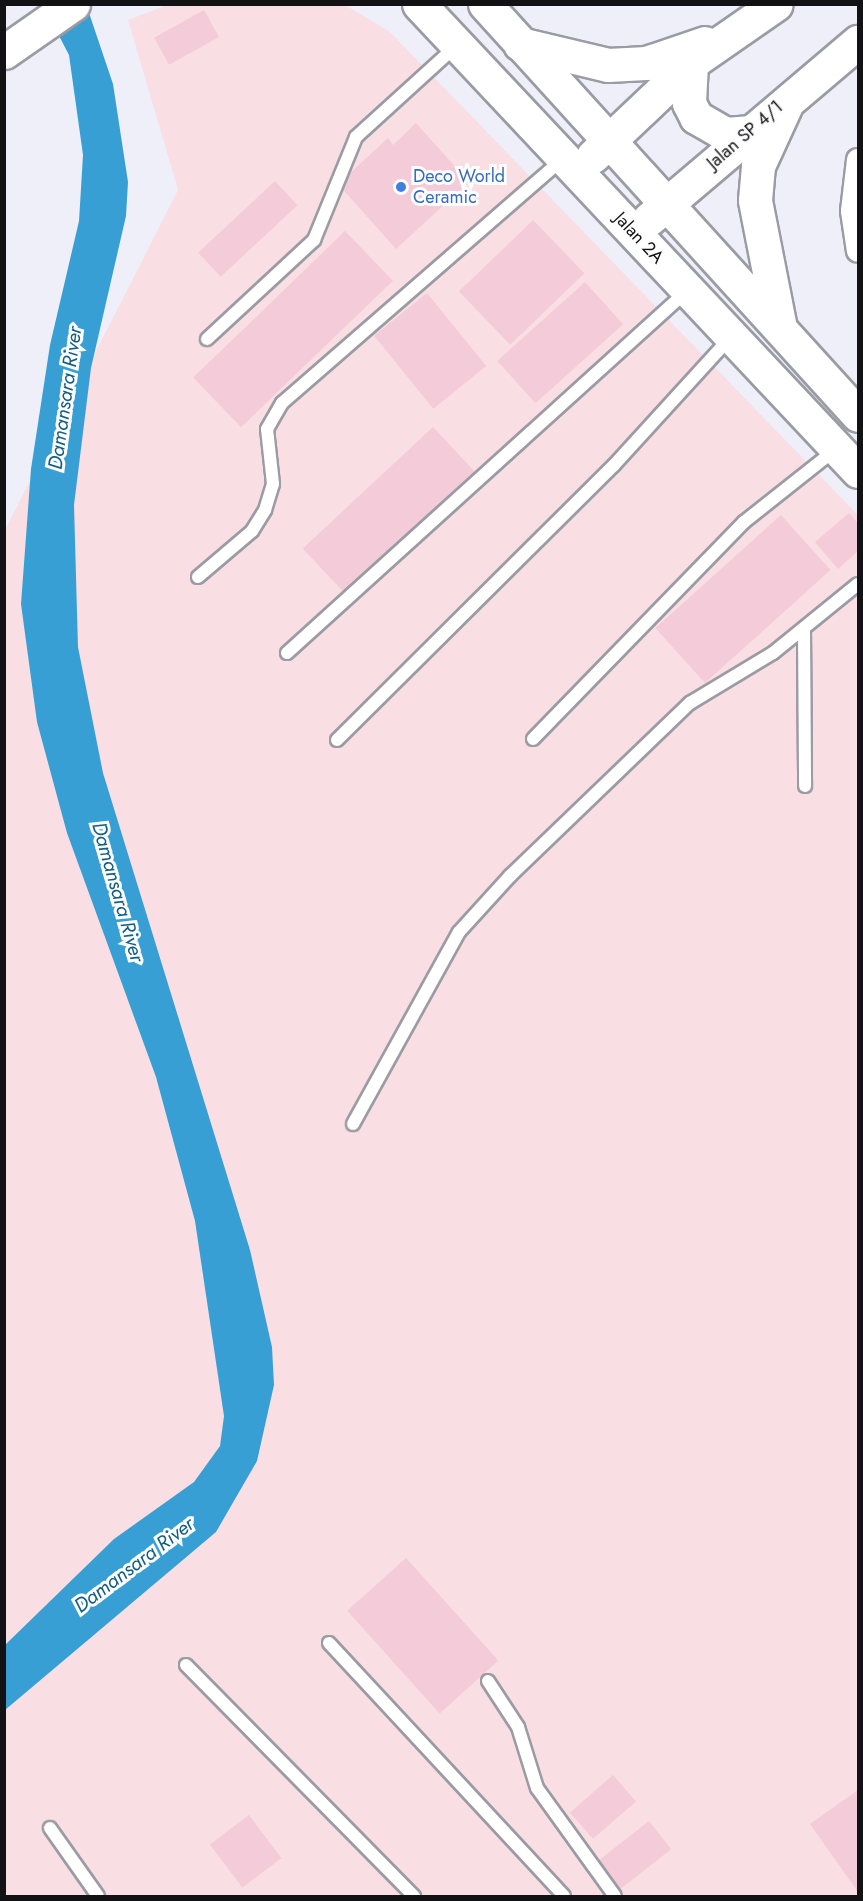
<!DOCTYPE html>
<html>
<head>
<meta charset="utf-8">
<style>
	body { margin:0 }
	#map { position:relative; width:863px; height:1901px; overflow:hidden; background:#efeff9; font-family:Jost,sans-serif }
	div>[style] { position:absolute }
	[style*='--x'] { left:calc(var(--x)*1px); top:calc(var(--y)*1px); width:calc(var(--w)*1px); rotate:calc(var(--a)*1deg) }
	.industrial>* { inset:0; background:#f9dfe3 }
	.water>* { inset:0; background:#389fd4 }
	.building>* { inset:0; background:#f4cbd8; transform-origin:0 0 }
	.roads { filter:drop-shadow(2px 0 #9b9ba4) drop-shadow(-2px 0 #9b9ba4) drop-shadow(0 2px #9b9ba4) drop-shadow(0 -2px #9b9ba4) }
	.lane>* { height:12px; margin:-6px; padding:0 6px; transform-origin:6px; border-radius:6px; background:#fff }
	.street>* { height:22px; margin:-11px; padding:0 11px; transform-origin:11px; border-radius:11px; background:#fff }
	.secondary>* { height:33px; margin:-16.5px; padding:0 16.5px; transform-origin:16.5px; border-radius:16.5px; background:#fff }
	.dots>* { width:16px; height:16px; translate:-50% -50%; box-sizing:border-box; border:3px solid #fdfdfd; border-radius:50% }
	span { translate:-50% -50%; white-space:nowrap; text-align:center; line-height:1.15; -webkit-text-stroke:6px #fdfdfd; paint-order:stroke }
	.street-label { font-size:18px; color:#121215 }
	.shop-label { font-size:18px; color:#366cbe }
	.left { translate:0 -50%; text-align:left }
	.water-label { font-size:20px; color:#125e83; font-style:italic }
	.frame { position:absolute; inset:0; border:6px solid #121215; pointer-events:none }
</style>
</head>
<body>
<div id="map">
	<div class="industrial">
		<i style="clip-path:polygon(170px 4px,345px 5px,389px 31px,858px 515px,858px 1896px,5px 1896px,4px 532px,178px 190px,128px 20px)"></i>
	</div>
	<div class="water">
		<i style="clip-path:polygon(86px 4px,113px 84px,128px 182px,126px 216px,91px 368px,74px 505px,78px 647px,103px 773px,250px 1250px,272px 1347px,274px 1385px,257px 1461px,216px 1532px,5px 1710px,5px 1645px,114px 1539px,194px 1482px,220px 1446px,224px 1416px,195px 1221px,156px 1077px,67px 833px,37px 722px,21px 604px,31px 469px,50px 345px,79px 221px,83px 155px,69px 55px,43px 5px)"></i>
	</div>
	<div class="building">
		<i style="left:204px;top:10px;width:31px;height:57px;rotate:61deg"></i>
		<i style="clip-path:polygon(416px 123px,469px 182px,396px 249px,338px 184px,388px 138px,393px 145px)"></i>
		<i style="left:275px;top:181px;width:33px;height:105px;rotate:47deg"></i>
		<i style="left:533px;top:220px;width:74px;height:103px;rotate:46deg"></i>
		<i style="left:345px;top:231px;width:69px;height:211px;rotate:46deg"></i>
		<i style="left:585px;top:282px;width:57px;height:118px;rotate:48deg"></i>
		<i style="left:427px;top:293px;width:94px;height:68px;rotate:51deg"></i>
		<i style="left:433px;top:427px;width:63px;height:178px;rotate:47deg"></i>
		<i style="clip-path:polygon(849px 513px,858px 523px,858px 551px,838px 569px,815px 542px)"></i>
		<i style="left:781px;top:515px;width:74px;height:169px;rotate:48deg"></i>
		<i style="left:406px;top:1558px;width:138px;height:79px;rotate:48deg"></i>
		<i style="left:613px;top:1775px;width:35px;height:57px;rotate:49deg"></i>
		<i style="clip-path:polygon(858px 1790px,858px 1892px,810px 1824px)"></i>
		<i style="left:249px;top:1815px;width:54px;height:49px;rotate:53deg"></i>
		<i style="left:649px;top:1821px;width:36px;height:66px;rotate:52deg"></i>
	</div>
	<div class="roads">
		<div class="lane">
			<i style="--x:207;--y:339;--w:146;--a:-42.8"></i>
			<i style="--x:314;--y:240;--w:111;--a:-67.8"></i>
			<i style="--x:356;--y:137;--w:135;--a:-42.3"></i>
			<i style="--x:198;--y:577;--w:71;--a:-40.4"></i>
			<i style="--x:252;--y:531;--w:25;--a:-58"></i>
			<i style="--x:265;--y:510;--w:27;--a:-73"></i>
			<i style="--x:273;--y:484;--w:55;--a:-96.2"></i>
			<i style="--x:267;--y:429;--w:30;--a:-60"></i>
			<i style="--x:282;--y:403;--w:372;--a:-41"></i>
			<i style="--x:804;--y:630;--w:156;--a:89.6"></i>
			<i style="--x:287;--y:653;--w:539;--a:-42.15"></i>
			<i style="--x:533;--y:739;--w:303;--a:-45.8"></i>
			<i style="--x:744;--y:522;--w:117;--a:-38.4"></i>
			<i style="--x:337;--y:740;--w:390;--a:-44.8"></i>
			<i style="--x:614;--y:465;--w:173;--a:-47.6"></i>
			<i style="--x:353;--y:1124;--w:219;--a:-61.1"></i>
			<i style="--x:459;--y:932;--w:76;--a:-47.7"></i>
			<i style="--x:510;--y:876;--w:250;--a:-43.9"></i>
			<i style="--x:690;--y:703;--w:97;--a:-31.1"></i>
			<i style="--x:773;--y:653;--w:109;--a:-39.1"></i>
			<i style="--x:329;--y:1643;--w:345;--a:47.1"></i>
			<i style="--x:186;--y:1665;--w:325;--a:45.4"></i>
			<i style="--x:488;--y:1681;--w:55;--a:56.9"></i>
			<i style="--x:518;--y:1727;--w:64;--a:72.7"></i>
			<i style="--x:537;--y:1788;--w:133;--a:54.2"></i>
			<i style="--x:50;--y:1828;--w:83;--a:54.8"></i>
		</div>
		<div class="street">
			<i style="--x:858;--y:160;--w:51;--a:96.7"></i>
			<i style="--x:852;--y:211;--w:40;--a:81.5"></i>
		</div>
		<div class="secondary">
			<i style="--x:419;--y:4;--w:641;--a:46.77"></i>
			<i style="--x:485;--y:4;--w:555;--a:47.77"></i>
			<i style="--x:520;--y:44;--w:90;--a:13.4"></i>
			<i style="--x:608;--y:65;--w:38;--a:-3"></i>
			<i style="--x:646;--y:63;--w:62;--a:-18.7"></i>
			<i style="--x:4;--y:52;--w:84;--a:-34.8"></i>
			<i style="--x:691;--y:63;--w:40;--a:92.9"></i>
			<i style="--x:689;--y:103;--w:16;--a:63"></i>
			<i style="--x:696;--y:117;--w:34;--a:30"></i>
			<i style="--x:726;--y:134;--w:22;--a:-5"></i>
			<i style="--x:593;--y:156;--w:135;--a:-43.5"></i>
			<i style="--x:691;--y:63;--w:103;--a:-34.8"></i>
			<i style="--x:649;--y:219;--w:274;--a:-40.3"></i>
			<i style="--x:780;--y:328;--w:130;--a:-101.1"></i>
			<i style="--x:755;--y:200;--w:34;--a:-85"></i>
			<i style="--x:758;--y:166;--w:65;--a:-65.4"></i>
		</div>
	</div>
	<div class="dots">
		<i style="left:401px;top:187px;background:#3f7fe0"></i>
	</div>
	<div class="street-label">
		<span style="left:745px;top:135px;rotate:-41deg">Jalan SP 4/1</span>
		<span style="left:639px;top:238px;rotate:47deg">Jalan 2A</span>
	</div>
	<div class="shop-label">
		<span class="left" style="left:413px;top:187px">Deco World<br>Ceramic</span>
	</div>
	<div class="water-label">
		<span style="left:65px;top:398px;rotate:-82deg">Damansara River</span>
		<span style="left:118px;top:892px;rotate:74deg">Damansara River</span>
		<span style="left:134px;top:1565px;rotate:-37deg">Damansara River</span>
	</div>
	<div class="frame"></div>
</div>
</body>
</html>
